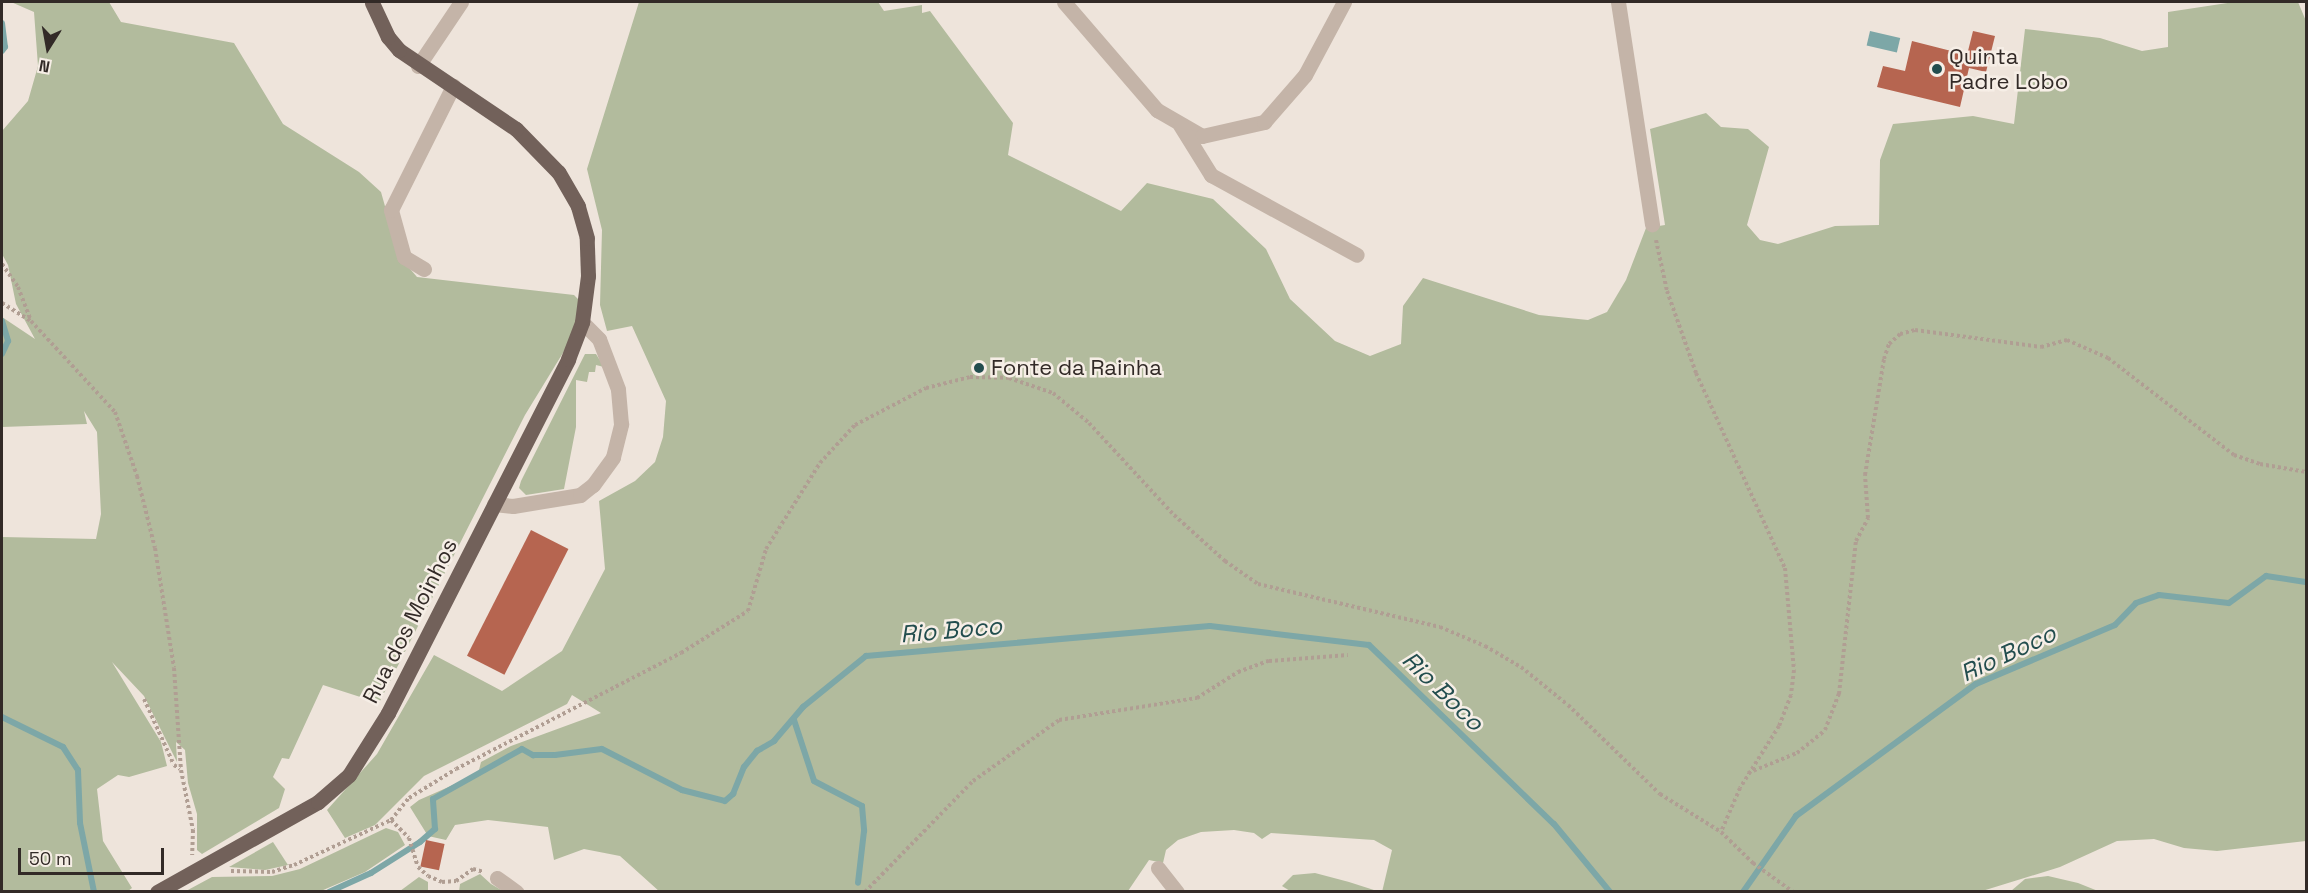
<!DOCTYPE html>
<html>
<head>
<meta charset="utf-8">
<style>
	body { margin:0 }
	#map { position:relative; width:2308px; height:893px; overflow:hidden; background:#eee4db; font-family:"Space Grotesk",sans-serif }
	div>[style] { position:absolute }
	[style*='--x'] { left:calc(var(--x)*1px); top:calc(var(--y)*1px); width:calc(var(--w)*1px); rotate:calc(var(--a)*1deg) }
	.green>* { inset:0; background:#b2bb9d }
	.water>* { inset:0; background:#7da7a7; transform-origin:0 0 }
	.stream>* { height:6px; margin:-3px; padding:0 3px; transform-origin:3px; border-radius:3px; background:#7da7a7 }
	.building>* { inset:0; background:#b66550; transform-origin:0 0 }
	.path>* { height:4px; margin-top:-2px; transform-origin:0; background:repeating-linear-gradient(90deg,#b09e93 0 3px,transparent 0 6px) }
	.minor>* { height:15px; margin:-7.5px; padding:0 7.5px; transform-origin:7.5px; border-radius:7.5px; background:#c4b4a8 }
	.major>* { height:15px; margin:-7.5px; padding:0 7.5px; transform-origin:7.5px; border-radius:7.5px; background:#72615a }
	.dots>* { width:16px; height:16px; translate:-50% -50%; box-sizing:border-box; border:3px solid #f6eee6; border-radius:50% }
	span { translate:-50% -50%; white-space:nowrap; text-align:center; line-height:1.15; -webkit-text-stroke:5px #f6eee6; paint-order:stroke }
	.poi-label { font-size:22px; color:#322a27 }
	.left { translate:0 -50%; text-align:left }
	.street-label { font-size:22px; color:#322a27 }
	.water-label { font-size:24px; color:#224d4e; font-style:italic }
	.frame { position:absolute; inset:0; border:3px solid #322a27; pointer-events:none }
	.north { position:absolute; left:18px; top:18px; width:60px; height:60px; -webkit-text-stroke:4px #f6eee6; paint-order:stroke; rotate:191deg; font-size:16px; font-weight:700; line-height:24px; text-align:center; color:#322a27 }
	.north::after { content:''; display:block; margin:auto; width:21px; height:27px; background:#322a27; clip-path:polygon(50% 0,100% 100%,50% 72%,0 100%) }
	.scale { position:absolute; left:18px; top:848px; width:146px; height:27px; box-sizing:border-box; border:3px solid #322a27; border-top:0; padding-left:8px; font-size:18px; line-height:21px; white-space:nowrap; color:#322a27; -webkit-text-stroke:4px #f6eee6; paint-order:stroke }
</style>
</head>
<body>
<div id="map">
	<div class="green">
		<i style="clip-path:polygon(11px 2px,109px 2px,121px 22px,234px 43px,283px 124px,359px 172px,381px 192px,399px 256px,417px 277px,574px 295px,579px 300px,577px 325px,569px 343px,525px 415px,379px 703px,323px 685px,289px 759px,282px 758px,273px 777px,285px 789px,279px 808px,202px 854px,197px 850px,197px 814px,188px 783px,185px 750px,176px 742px,177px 762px,144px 696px,112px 662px,161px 742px,167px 766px,129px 777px,118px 775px,97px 789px,103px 841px,132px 888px,128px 891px,2px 891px,2px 537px,96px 539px,101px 514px,97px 432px,84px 411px,87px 424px,2px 427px,2px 317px,35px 339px,16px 304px,8px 265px,2px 254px,2px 131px,28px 101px,38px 66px,34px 12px)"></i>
		<i style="clip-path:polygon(639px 2px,878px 2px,884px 11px,922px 5px,922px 13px,930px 11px,1013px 123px,1008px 155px,1121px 211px,1147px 183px,1213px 199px,1266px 249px,1290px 299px,1335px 341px,1370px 356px,1401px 344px,1403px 306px,1423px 278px,1539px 315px,1588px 320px,1607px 312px,1626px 280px,1646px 228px,1665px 225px,1650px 129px,1706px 113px,1721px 127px,1748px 129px,1769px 147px,1747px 225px,1760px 240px,1778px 244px,1835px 226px,1879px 225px,1880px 160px,1893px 124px,1973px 116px,2014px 124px,2025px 29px,2100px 38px,2142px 51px,2168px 47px,2168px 12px,2234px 2px,2298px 2px,2306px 21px,2306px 841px,2217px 851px,2184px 848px,2154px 839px,2117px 841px,2060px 867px,1979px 892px,1382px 892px,1392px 850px,1374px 840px,1271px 833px,1262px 839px,1254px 833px,1234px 830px,1201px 832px,1178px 840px,1166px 850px,1163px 863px,1149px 860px,1128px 891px,660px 892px,620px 856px,584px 849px,554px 860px,548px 827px,488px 820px,455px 825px,446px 840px,428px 836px,410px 807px,419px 800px,478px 774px,481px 762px,511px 746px,601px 713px,572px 695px,567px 704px,424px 776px,375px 825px,345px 838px,327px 810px,377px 754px,434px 655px,502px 691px,562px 651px,605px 569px,599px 501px,635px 481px,655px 462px,663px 437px,666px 401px,632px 326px,607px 331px,600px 305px,602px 230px,587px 169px)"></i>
		<i style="clip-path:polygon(585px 354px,596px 354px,604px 367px,596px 365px,595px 372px,589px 372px,587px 382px,576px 380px,576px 427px,564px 489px,526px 495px,519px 488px,521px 481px)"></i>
		<i style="clip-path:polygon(386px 828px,398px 832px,405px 845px,365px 872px,321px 891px,186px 891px,212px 877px,272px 876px,300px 869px)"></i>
		<i style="clip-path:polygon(273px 842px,288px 865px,265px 870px,229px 867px)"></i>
		<i style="clip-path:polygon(1315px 873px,1349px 882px,1377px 891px,1290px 891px,1282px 886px,1293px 875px)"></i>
		<i style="clip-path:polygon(480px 874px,491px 884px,503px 891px,459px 892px,460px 884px)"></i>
		<i style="clip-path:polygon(2048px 876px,2078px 883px,2098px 891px,2011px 891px,2025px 879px)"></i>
		<i style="clip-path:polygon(419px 877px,428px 882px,428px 891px,400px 891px)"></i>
	</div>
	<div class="water">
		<i style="left:1870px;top:31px;width:31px;height:15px;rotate:13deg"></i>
	</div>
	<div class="stream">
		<i style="--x:2;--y:23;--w:24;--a:83"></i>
		<i style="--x:5;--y:47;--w:5;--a:127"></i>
		<i style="--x:2;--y:321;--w:21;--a:73"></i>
		<i style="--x:8;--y:341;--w:14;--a:115"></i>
		<i style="--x:2;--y:717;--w:68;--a:26.2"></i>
		<i style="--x:63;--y:747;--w:27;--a:57"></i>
		<i style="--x:78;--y:770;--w:53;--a:87.8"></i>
		<i style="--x:80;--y:823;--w:70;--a:78.5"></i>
		<i style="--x:794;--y:720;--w:64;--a:71.8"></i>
		<i style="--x:814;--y:781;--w:54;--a:27.5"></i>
		<i style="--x:862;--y:806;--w:25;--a:85"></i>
		<i style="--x:864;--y:831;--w:52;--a:96.6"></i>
		<i style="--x:329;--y:892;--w:46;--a:-24.3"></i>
		<i style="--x:371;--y:873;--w:58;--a:-32.3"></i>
		<i style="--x:420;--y:842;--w:20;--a:-41"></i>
		<i style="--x:435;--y:829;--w:30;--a:-94"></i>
		<i style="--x:433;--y:799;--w:102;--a:-29.3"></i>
		<i style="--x:522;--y:749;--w:13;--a:29"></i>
		<i style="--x:533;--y:755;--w:22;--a:0"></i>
		<i style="--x:555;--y:755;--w:47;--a:-7.3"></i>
		<i style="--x:602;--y:749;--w:90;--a:27.1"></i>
		<i style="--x:682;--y:790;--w:44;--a:14.3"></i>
		<i style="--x:725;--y:801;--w:11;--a:-41"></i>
		<i style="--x:733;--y:794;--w:29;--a:-68"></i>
		<i style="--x:744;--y:767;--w:21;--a:-51"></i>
		<i style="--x:757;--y:751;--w:20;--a:-30"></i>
		<i style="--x:774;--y:741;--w:45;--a:-49.5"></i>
		<i style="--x:803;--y:707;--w:81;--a:-39"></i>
		<i style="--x:866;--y:656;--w:345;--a:-5"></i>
		<i style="--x:1210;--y:626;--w:160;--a:6.8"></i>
		<i style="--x:1369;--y:645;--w:257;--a:44.1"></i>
		<i style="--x:1554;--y:824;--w:88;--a:50.5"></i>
		<i style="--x:1743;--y:892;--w:93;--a:-55.1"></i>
		<i style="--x:1796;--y:816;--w:223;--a:-36.3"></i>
		<i style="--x:1976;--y:684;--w:151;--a:-23"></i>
		<i style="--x:2115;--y:625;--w:30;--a:-46"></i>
		<i style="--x:2136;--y:603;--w:24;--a:-19"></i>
		<i style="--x:2159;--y:595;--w:70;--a:6.5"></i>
		<i style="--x:2229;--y:603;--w:46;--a:-36.1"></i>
		<i style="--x:2266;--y:576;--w:40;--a:8.5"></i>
	</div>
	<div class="building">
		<i style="clip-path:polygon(1973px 31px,1995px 36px,1986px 72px,1969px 68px,1960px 107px,1877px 87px,1883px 66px,1905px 71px,1912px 41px,1967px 55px)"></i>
		<i style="left:531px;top:530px;width:42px;height:141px;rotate:27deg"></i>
		<i style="left:426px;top:840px;width:19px;height:27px;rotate:12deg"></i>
	</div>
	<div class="path">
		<i style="--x:1656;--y:240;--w:52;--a:77.8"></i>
		<i style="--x:1667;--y:291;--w:87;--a:70.5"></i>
		<i style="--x:1696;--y:373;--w:214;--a:65.5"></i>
		<i style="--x:1785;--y:568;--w:102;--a:85"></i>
		<i style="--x:1794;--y:670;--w:25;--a:97"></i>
		<i style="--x:1791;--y:695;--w:33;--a:111"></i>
		<i style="--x:1779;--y:726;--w:73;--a:122.2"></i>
		<i style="--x:1740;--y:788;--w:48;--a:113.4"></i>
		<i style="--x:2;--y:264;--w:28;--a:55"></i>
		<i style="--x:18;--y:287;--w:36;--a:69"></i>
		<i style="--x:31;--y:321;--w:124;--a:47.3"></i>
		<i style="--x:115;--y:412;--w:68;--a:71"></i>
		<i style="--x:137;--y:476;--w:74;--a:76"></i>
		<i style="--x:155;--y:548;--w:121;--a:81"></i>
		<i style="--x:174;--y:668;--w:102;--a:86.1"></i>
		<i style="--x:181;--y:770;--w:61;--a:78.7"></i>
		<i style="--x:193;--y:830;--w:25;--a:92"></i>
		<i style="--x:2;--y:303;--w:34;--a:32"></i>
		<i style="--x:144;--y:699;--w:72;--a:65.6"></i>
		<i style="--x:174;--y:765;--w:7;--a:34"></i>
		<i style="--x:1748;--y:773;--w:53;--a:-22.2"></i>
		<i style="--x:1797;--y:753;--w:36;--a:-39"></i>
		<i style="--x:1825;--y:730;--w:39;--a:-69"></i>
		<i style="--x:1839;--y:694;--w:154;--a:-83.7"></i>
		<i style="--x:1856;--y:541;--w:26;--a:-62"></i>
		<i style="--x:1868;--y:518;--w:43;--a:-94"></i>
		<i style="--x:1865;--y:475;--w:118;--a:-80.7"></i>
		<i style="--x:1884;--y:359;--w:16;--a:-72"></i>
		<i style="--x:1889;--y:344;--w:15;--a:-42"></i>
		<i style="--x:1900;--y:334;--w:16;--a:-15"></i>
		<i style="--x:1915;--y:330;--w:127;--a:7.7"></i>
		<i style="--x:2041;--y:347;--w:27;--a:-15"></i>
		<i style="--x:2067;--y:340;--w:45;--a:23.7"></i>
		<i style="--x:2108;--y:358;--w:159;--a:37.6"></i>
		<i style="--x:2234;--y:455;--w:28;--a:19"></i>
		<i style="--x:2260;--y:464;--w:47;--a:9.9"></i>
		<i style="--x:391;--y:820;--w:25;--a:45"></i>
		<i style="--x:409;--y:838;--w:30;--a:73"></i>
		<i style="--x:418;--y:867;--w:13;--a:42"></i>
		<i style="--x:428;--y:876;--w:15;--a:23"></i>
		<i style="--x:442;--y:882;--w:14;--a:-4"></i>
		<i style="--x:456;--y:881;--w:21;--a:-35"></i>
		<i style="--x:473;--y:869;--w:11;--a:15"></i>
		<i style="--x:231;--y:871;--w:41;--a:1.4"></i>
		<i style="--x:272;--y:872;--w:23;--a:-18"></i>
		<i style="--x:294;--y:865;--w:107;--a:-24.9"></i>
		<i style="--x:391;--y:820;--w:28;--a:-51"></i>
		<i style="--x:409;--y:798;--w:55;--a:-31.7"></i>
		<i style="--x:456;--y:769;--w:253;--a:-27.3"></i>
		<i style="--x:681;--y:653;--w:79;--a:-32.1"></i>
		<i style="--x:748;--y:611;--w:65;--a:-73.8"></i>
		<i style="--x:766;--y:549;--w:102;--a:-57.9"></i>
		<i style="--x:820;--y:463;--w:52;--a:-47.4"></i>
		<i style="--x:855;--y:425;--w:80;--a:-27.5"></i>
		<i style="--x:926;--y:388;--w:45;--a:-14"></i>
		<i style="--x:970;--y:377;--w:39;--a:1"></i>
		<i style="--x:1009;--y:378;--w:46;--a:18.8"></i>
		<i style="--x:1053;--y:393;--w:47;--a:39.8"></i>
		<i style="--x:1089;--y:423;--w:125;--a:47.3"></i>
		<i style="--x:1174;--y:515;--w:69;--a:42"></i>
		<i style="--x:1225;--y:561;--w:40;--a:34.9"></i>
		<i style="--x:1258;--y:584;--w:187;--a:13.3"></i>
		<i style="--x:1440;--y:627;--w:49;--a:22.9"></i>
		<i style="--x:1485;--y:646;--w:42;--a:30.3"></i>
		<i style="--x:1521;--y:667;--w:60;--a:39"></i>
		<i style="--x:1568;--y:705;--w:128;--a:44.1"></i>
		<i style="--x:1660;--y:794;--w:72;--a:31.9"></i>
		<i style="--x:1721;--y:832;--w:45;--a:44.1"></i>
		<i style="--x:1753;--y:863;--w:49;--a:35.9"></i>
		<i style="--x:865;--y:892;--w:155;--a:-45.8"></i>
		<i style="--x:973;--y:781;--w:105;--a:-35.3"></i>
		<i style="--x:1059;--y:720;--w:140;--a:-9.1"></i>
		<i style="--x:1197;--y:698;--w:49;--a:-32.4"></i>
		<i style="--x:1238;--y:672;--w:33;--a:-20"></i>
		<i style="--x:1269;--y:661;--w:79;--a:-4.3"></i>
	</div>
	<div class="minor">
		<i style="--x:1064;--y:2;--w:143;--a:49.3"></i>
		<i style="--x:1157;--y:110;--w:52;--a:30"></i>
		<i style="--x:1202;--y:136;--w:64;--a:-12.7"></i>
		<i style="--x:1264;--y:122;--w:62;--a:-48.9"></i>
		<i style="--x:1305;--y:75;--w:83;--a:-61.9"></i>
		<i style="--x:1618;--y:2;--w:225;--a:81.3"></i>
		<i style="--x:418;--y:66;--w:77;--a:-56.1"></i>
		<i style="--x:1180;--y:125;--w:59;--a:58.2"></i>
		<i style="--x:1211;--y:175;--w:166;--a:28.7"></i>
		<i style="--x:424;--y:269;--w:23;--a:-149"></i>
		<i style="--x:404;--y:257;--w:49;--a:-105.5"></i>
		<i style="--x:391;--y:210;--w:139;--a:-63.4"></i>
		<i style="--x:494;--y:504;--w:19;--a:6"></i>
		<i style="--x:513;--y:506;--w:68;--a:-9.3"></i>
		<i style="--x:580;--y:495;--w:16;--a:-38"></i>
		<i style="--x:593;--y:485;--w:34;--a:-54"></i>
		<i style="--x:613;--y:457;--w:34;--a:-76"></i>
		<i style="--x:621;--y:424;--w:35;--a:-95"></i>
		<i style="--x:618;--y:389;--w:53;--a:-110.8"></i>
		<i style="--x:599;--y:339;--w:24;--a:-135"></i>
		<i style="--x:1158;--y:868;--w:31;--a:52"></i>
		<i style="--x:497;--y:878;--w:24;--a:36"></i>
	</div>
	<div class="major">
		<i style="--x:157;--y:892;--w:184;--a:-29.2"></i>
		<i style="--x:318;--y:802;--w:41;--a:-41.1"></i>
		<i style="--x:349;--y:775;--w:73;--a:-57.8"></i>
		<i style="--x:388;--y:713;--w:397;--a:-63"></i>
		<i style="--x:568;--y:359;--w:40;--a:-69"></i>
		<i style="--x:582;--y:322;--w:46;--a:-82.6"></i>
		<i style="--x:588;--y:276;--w:38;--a:-92"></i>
		<i style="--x:587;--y:238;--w:33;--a:-106"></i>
		<i style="--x:578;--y:206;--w:39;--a:-120"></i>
		<i style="--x:558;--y:172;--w:60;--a:-134.3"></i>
		<i style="--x:516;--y:129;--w:141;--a:-146"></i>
		<i style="--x:399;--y:50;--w:17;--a:-130"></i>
		<i style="--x:388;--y:37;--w:38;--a:-115"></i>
	</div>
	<div class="dots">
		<i style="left:1937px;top:69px;background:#224d4e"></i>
		<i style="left:979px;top:368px;background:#224d4e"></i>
	</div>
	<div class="poi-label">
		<span class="left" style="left:1949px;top:69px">Quinta<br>Padre Lobo</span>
		<span class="left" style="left:991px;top:368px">Fonte da Rainha</span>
	</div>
	<div class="street-label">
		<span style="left:410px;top:621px;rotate:-63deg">Rua dos Moinhos</span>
	</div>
	<div class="water-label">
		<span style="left:951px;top:630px;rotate:-5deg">Rio Boco</span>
		<span style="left:2008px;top:653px;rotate:-25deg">Rio Boco</span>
		<span style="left:1443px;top:691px;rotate:44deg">Rio Boco</span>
	</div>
	<div class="frame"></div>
	<div class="north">N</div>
	<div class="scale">50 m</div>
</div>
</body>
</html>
